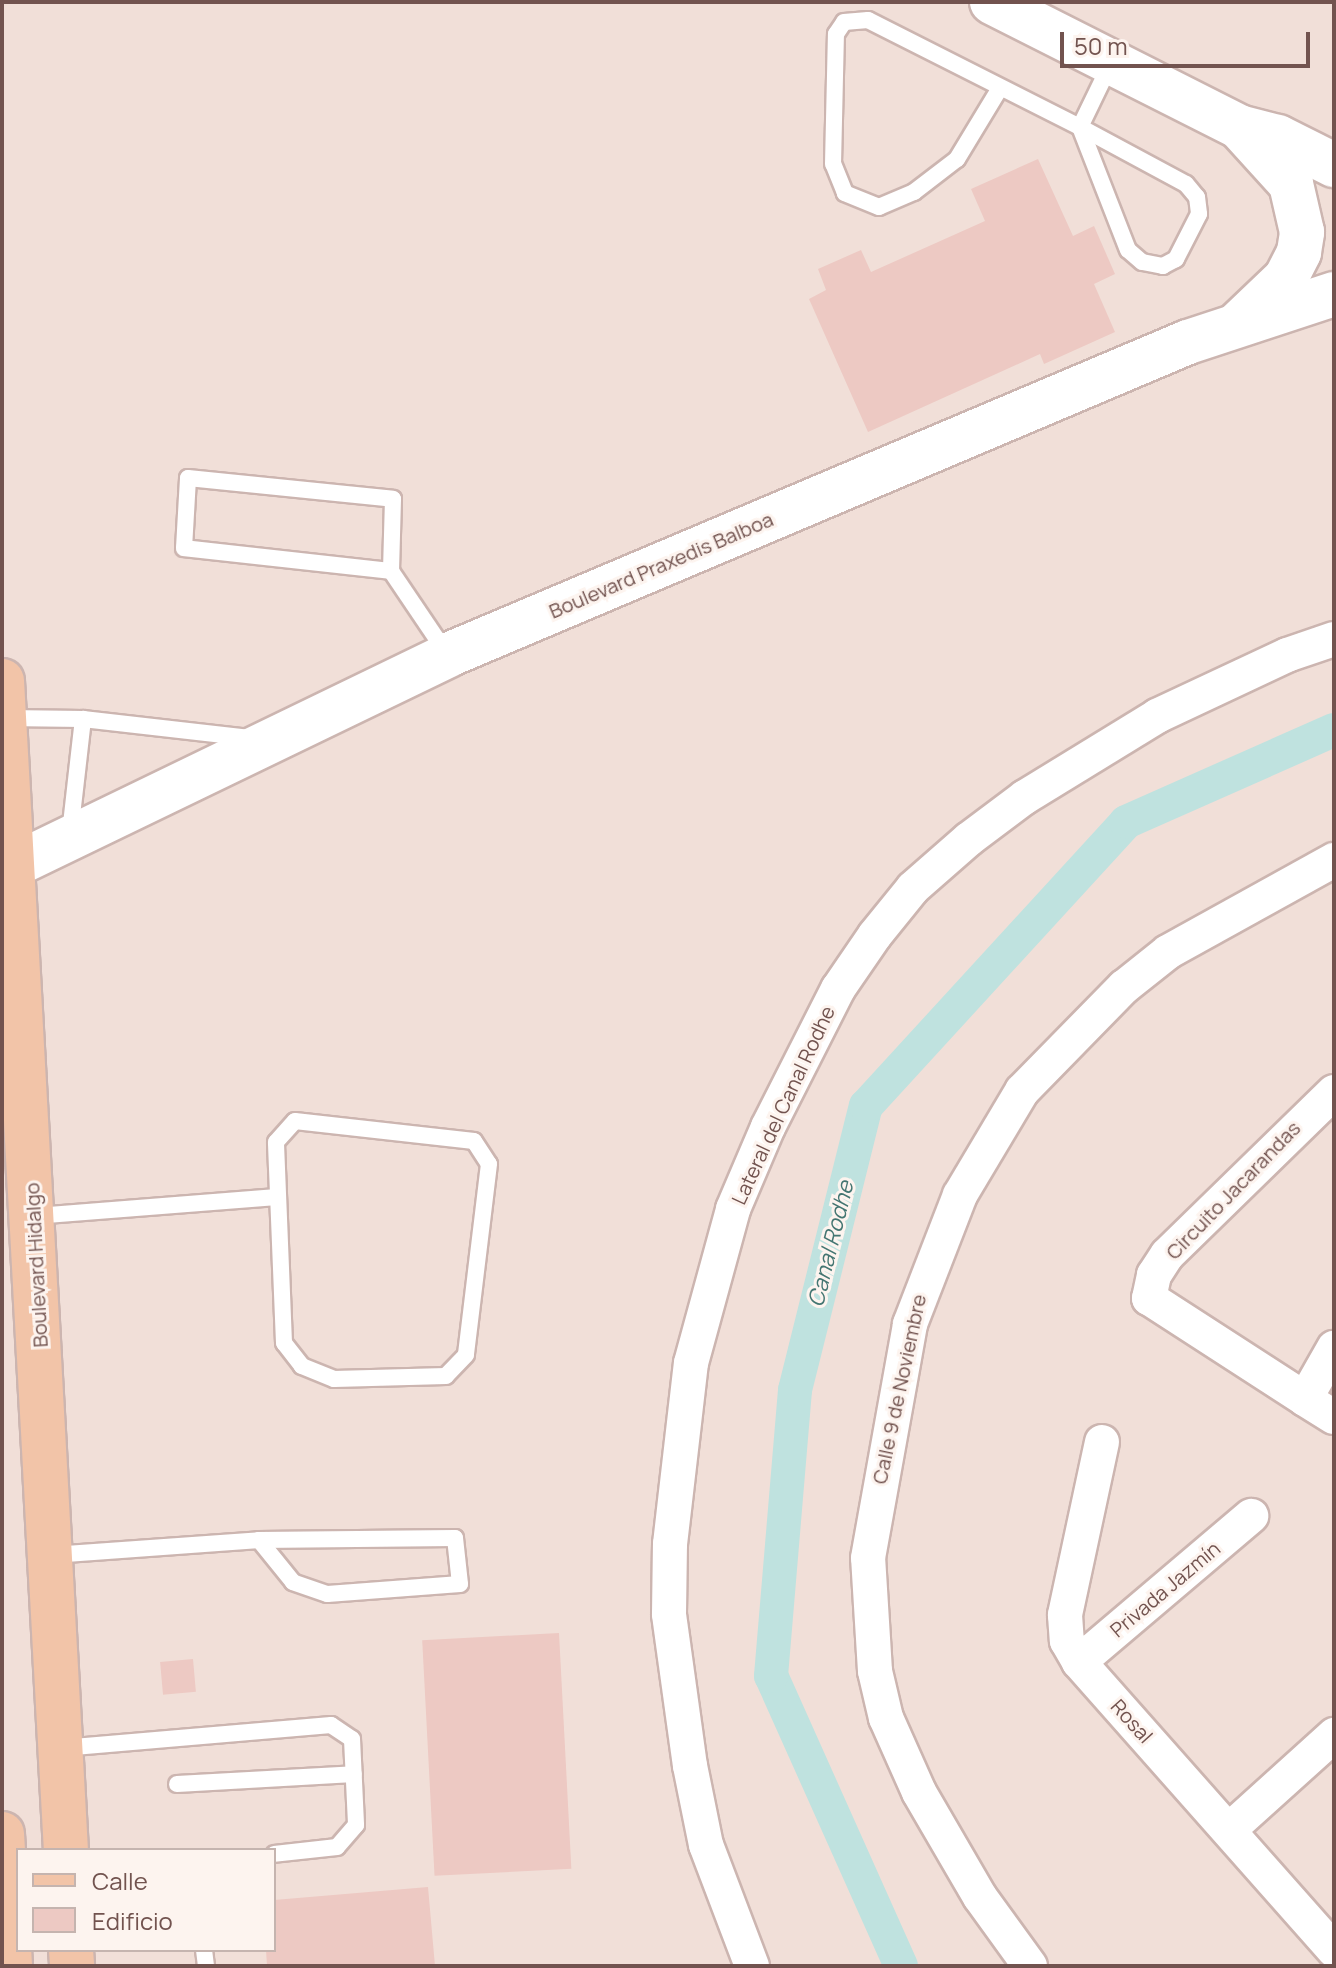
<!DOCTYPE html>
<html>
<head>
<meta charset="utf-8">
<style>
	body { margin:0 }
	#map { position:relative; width:1336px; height:1968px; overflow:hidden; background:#faefe9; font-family:Manrope,sans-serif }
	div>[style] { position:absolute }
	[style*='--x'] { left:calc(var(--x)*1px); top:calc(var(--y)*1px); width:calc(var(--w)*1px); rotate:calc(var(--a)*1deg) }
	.residential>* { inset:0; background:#f1dfd8 }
	.canal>* { height:34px; margin:-17px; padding:0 17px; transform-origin:17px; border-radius:17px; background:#bfe2df }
	.building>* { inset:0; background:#edc9c3; transform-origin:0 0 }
	.roads { filter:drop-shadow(2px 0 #ccb5b0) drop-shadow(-2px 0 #ccb5b0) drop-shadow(0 2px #ccb5b0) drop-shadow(0 -2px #ccb5b0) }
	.service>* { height:16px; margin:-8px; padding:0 8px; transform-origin:8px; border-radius:8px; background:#fff }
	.minor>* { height:34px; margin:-17px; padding:0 17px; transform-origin:17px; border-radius:17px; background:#fff }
	.secondary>* { height:44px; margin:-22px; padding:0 22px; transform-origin:22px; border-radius:22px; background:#fff }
	.primary>* { height:44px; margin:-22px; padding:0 22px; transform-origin:22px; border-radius:22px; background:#f2c4a8 }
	span { translate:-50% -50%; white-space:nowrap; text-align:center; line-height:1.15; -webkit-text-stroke:6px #fdf4ef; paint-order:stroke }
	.street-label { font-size:20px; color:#72534f }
	.water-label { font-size:22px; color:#447672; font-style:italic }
	.frame { position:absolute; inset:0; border:4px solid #72534f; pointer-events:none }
	.legend { position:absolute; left:16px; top:1848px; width:260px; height:104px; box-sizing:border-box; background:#fdf4ef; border:2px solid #c5b4af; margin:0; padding:10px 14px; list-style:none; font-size:24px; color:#72534f }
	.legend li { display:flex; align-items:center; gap:16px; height:40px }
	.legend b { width:40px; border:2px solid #c5b4af }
	.scale { position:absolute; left:1060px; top:32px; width:250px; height:36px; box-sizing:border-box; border:4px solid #72534f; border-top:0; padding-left:10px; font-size:24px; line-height:28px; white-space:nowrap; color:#72534f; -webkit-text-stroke:6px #fdf4ef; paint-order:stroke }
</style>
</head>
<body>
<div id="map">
	<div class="residential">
		<i style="clip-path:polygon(evenodd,2px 2px,1334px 2px,1334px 1966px,2px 1966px,2px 2px,18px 1850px,274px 1850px,274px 1950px,18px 1950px,18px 1850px)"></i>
	</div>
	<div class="canal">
		<i style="--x:901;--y:1966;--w:318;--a:-114.1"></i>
		<i style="--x:771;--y:1676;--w:287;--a:-85.2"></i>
		<i style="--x:795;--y:1390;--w:293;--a:-76"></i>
		<i style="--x:866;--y:1106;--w:385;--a:-47.5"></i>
		<i style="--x:1126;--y:822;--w:227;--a:-23.9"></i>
	</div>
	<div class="building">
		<i style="clip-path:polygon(1038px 159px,1073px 236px,1094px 226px,1115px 274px,1094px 284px,1115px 332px,1044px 364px,1040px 354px,868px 432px,809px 299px,826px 290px,818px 269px,861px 250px,871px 272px,985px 221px,971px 189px)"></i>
		<i style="left:559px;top:1633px;width:236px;height:137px;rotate:87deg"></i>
		<i style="left:193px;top:1659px;width:33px;height:33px;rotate:85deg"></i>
		<i style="clip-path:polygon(428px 1887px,435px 1966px,267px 1966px,266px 1950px,274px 1950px,274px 1900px)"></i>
	</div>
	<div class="roads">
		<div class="service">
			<i style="--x:1000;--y:88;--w:83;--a:121.2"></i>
			<i style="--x:957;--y:159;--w:54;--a:142.5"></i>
			<i style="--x:914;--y:192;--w:38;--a:157"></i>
			<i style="--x:879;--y:207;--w:37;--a:-158"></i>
			<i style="--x:845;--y:193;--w:31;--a:-112"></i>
			<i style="--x:833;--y:164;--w:130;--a:-88.7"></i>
			<i style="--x:836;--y:34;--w:14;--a:-56"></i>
			<i style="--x:844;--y:22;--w:24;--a:-5"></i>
			<i style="--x:868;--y:20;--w:237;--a:26.8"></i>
			<i style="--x:1080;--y:127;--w:69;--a:-64.2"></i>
			<i style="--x:1080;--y:127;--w:120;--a:28.3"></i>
			<i style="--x:1186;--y:184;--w:17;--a:50"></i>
			<i style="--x:1197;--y:197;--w:17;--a:83"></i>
			<i style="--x:1199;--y:214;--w:51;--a:117.1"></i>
			<i style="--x:1176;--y:259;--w:15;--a:152"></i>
			<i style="--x:1163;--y:266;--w:21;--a:-169"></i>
			<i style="--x:1142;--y:262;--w:18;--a:-139"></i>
			<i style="--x:1128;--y:250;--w:132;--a:-111.3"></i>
			<i style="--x:391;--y:571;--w:208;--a:-173.7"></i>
			<i style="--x:184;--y:548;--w:70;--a:-86.7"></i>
			<i style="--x:188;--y:478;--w:206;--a:5.8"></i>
			<i style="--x:393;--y:499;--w:72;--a:91.6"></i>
			<i style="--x:391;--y:571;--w:100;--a:56"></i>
			<i style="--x:6;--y:718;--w:77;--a:0.7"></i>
			<i style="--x:83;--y:719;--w:168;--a:6.5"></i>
			<i style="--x:70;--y:833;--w:115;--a:-83.5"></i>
			<i style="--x:295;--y:1121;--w:180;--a:6.4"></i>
			<i style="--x:474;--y:1141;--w:27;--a:57"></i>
			<i style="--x:489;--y:1164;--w:192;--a:96.9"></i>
			<i style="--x:466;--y:1355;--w:29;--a:134"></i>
			<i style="--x:446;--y:1376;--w:112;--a:178.5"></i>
			<i style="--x:334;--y:1379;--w:35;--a:-158"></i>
			<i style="--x:302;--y:1366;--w:29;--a:-128"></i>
			<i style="--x:284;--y:1343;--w:201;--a:-92.3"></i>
			<i style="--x:276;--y:1142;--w:28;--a:-48"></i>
			<i style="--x:35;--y:1216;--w:241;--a:-4.5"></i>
			<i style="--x:52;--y:1555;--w:208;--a:-4.1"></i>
			<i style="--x:259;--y:1540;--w:196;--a:-0.6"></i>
			<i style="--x:455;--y:1538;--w:46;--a:83.8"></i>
			<i style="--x:460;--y:1584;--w:133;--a:175.7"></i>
			<i style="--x:327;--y:1594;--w:36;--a:-161"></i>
			<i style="--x:293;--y:1582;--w:54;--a:-129"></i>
			<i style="--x:62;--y:1748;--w:270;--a:-4.9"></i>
			<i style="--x:331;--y:1725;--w:25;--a:34"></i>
			<i style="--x:352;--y:1739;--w:86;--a:87.3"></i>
			<i style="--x:356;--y:1825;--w:29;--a:131"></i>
			<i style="--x:337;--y:1847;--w:63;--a:173.7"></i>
			<i style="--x:177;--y:1784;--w:177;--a:-3.2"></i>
			<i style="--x:204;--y:1950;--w:16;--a:83"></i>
		</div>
		<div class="minor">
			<i style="--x:1334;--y:1092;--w:233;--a:135.7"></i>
			<i style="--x:1167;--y:1255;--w:24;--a:123"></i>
			<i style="--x:1154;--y:1275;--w:24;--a:102"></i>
			<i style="--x:1149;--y:1298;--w:186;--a:32.9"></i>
			<i style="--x:1305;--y:1399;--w:59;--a:-60.4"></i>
			<i style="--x:1305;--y:1399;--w:34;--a:32"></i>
			<i style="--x:1102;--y:1442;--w:177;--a:102.1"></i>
			<i style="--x:1065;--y:1615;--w:26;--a:86"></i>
			<i style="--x:1067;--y:1641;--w:24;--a:60"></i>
			<i style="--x:1079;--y:1662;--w:385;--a:48.5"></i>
			<i style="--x:1079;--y:1662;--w:226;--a:-40.3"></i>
			<i style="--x:1229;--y:1830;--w:142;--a:-42.1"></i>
			<i style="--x:752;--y:1966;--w:129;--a:-110.8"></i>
			<i style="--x:706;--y:1845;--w:81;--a:-101.4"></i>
			<i style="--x:690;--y:1766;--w:153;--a:-97.9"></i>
			<i style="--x:669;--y:1614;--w:70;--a:-89.2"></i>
			<i style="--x:670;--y:1544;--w:182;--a:-83.4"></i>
			<i style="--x:691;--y:1363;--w:160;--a:-74.7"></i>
			<i style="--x:733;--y:1209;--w:89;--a:-66.9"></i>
			<i style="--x:768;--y:1127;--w:155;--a:-63.1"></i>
			<i style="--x:838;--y:989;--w:65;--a:-55.6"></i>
			<i style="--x:875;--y:935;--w:60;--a:-51"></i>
			<i style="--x:913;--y:888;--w:74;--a:-41.2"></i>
			<i style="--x:969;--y:839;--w:70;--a:-36.9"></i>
			<i style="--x:1025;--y:797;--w:155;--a:-31.5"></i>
			<i style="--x:1157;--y:716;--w:144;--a:-25.1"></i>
			<i style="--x:1287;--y:655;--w:50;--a:-18.8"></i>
			<i style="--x:1030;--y:1966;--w:85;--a:-125.9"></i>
			<i style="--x:980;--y:1897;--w:121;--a:-120.2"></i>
			<i style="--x:919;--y:1792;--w:81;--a:-114"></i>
			<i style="--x:886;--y:1718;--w:48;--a:-103.2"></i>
			<i style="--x:875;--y:1671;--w:113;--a:-93.5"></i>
			<i style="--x:868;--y:1558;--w:238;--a:-79.8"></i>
			<i style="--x:910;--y:1324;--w:138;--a:-68.8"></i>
			<i style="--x:960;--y:1195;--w:121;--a:-59.2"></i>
			<i style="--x:1022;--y:1091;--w:146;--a:-45.6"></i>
			<i style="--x:1124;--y:987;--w:56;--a:-38.5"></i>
			<i style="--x:1168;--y:952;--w:190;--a:-29"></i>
		</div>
		<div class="secondary">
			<i style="--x:992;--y:2;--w:277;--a:26.8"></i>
			<i style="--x:1239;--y:127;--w:40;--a:14.4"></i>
			<i style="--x:1278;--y:137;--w:63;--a:26.6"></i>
			<i style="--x:1239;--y:323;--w:65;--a:-43.8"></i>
			<i style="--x:1286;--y:278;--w:29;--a:-63"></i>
			<i style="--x:1299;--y:252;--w:20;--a:-81"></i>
			<i style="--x:1302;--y:232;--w:49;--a:-102.9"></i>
			<i style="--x:1291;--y:184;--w:72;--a:-132.2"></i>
			<i style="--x:2;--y:871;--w:496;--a:-25.8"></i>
			<i style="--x:448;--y:655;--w:803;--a:-22.93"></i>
			<i style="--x:1188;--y:342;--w:154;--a:-18.2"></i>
		</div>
		<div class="primary">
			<i style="--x:2;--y:681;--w:1171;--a:86.87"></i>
			<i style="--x:2;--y:1834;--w:132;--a:86.5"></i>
			<i style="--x:71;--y:1950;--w:16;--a:86"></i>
		</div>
	</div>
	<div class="street-label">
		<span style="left:661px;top:565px;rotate:-23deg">Boulevard Praxedis Balboa</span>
		<span style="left:783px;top:1105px;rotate:-65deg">Lateral del Canal Rodhe</span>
		<span style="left:1233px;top:1190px;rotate:-46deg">Circuito Jacarandas</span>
		<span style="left:36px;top:1265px;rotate:-93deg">Boulevard Hidalgo</span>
		<span style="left:899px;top:1389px;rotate:-78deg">Calle 9 de Noviembre</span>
		<span style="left:1165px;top:1589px;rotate:-40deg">Privada Jazmín</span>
		<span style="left:1132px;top:1721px;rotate:48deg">Rosal</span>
	</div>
	<div class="water-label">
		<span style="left:831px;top:1244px;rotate:-76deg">Canal Rodhe</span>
	</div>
	<div class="frame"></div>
	<ul class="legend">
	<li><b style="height:10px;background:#f2c4a8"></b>Calle</li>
	<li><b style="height:22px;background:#edc9c3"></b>Edificio</li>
	</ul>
	<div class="scale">50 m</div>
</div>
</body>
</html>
